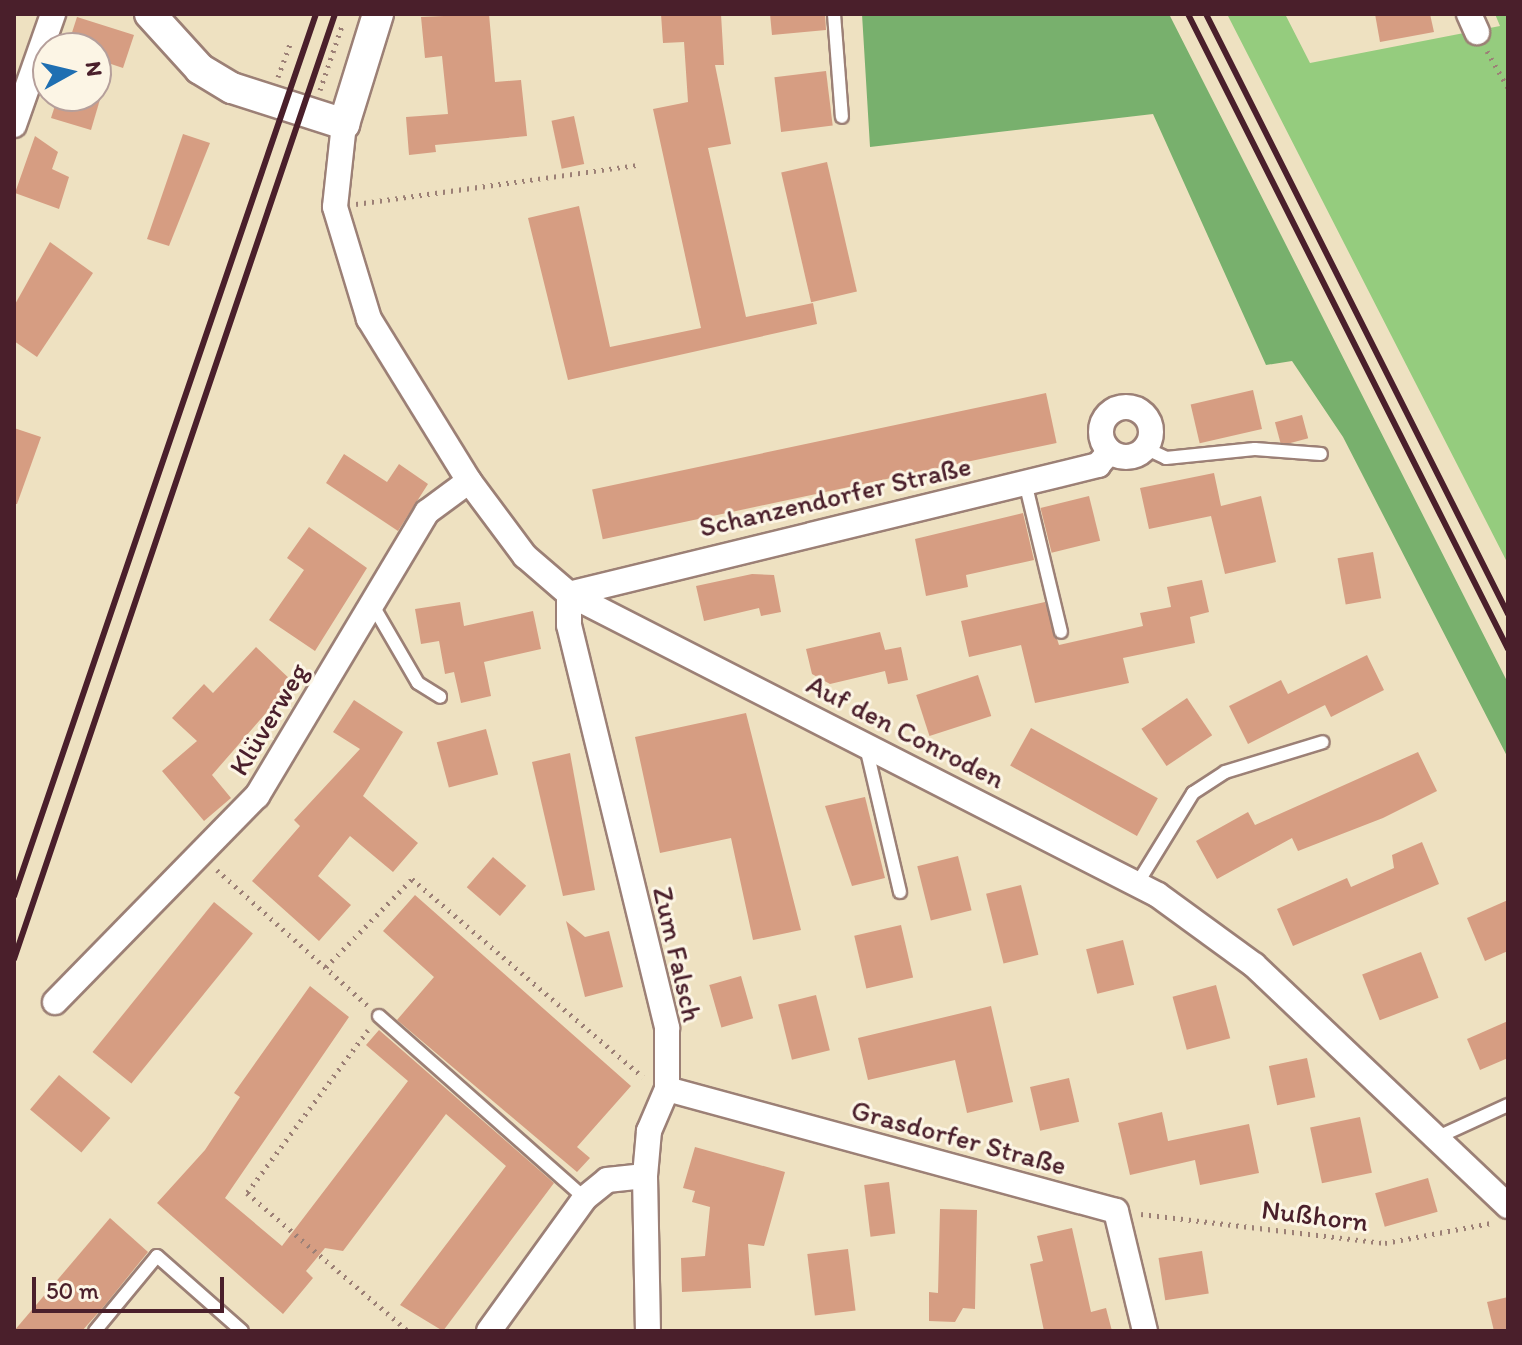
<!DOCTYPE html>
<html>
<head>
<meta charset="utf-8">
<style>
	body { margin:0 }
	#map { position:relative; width:1522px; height:1345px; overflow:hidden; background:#eee1c1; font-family:Itim,sans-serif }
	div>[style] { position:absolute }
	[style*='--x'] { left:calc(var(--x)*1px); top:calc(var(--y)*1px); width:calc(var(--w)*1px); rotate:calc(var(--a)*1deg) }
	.green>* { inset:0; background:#95cc7e }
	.forest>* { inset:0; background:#78b06d }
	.building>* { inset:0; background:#d69d82; transform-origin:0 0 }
	.path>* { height:5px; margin-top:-2.5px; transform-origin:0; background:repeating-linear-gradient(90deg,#9c8076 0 2px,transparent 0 8px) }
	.roads { filter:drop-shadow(2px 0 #9c8076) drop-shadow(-2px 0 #9c8076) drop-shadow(0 2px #9c8076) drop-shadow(0 -2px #9c8076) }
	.service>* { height:12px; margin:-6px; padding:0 6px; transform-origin:6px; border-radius:6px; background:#fff }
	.minor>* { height:24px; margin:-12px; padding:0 12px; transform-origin:12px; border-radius:12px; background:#fff }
	.minor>.ring { margin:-12px; padding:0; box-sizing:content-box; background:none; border:24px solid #fff; border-radius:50% }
	.tertiary>* { height:30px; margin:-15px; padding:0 15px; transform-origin:15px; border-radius:15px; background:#fff }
	.rail>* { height:6px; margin:-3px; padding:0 3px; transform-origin:3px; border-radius:3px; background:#4a1f2b }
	span { translate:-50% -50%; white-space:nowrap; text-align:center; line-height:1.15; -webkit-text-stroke:6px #fcf5e5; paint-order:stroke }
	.street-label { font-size:28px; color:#4a1f2b }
	.frame { position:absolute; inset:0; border:16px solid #4a1f2b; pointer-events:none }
	.north { position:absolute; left:32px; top:32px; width:80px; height:80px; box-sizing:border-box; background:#fcf5e5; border:2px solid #b59f9b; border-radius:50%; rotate:82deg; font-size:22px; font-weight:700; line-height:32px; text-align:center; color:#4a1f2b }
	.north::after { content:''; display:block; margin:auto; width:28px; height:36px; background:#1f6fb2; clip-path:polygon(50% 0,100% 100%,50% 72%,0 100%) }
	.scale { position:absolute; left:32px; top:1277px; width:192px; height:36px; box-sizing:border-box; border:4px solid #4a1f2b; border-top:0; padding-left:10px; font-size:24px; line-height:28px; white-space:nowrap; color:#4a1f2b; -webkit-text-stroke:6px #fcf5e5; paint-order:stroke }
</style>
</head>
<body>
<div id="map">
	<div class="green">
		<i style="clip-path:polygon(1227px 14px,1285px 14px,1310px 63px,1500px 26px,1495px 14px,1508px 14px,1508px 564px)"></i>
	</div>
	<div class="forest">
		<i style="clip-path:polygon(862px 14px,1169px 14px,1508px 683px,1508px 758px,1343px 437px,1292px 361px,1266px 365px,1153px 114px,870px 147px)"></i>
	</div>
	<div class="building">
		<i style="clip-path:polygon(489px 14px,495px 82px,521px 80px,527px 136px,435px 145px,436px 152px,409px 155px,406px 117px,448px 114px,442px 56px,425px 58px,421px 17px)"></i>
		<i style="clip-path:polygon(661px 14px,721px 14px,724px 65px,715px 65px,731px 144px,708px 148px,746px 317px,813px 303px,817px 324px,568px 380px,528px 218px,579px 206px,610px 347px,701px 328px,653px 109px,688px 102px,684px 42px,663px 43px)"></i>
		<i style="clip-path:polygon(770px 14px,825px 14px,826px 30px,772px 35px)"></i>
		<i style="clip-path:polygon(1375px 14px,1430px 14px,1434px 32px,1380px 42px)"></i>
		<i style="clip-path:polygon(77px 17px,134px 35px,123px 68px,96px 59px,96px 48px,67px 48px)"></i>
		<i style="left:826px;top:71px;width:55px;height:52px;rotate:83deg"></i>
		<i style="clip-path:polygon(58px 96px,101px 96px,91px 130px,51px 118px)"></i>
		<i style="left:574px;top:116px;width:49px;height:23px;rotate:78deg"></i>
		<i style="clip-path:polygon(183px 134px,210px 143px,169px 246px,147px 239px)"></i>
		<i style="clip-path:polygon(35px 136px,58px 152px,52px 169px,69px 177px,59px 209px,15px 193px)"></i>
		<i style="left:827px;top:162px;width:133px;height:47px;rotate:77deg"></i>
		<i style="clip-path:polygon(50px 242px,93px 273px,37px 357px,14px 341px,14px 306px)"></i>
		<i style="left:1253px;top:390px;width:40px;height:64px;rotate:77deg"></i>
		<i style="left:1046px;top:393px;width:51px;height:464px;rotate:78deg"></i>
		<i style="left:1302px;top:415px;width:24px;height:28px;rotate:75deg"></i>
		<i style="clip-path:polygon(14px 428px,41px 437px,17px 504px,14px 504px)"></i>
		<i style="clip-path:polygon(344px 454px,387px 482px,399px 464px,428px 484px,398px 531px,326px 483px)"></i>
		<i style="clip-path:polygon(1214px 473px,1221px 506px,1261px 496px,1276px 562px,1225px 574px,1211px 516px,1149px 529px,1140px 488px)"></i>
		<i style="left:1089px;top:496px;width:46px;height:50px;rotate:76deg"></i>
		<i style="clip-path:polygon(1023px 513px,1034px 560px,966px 575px,968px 587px,926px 596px,915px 539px)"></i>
		<i style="clip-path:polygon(309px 527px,367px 568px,315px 651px,269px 620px,304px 570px,287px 558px)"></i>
		<i style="left:1373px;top:552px;width:47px;height:36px;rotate:80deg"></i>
		<i style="clip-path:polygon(752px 574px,774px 575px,781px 612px,761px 616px,759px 608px,704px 621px,696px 586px)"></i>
		<i style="clip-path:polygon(1202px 580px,1209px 612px,1190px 617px,1195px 643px,1123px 658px,1129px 683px,1035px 703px,1021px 645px,969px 657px,961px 621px,1045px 602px,1059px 645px,1143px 626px,1140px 613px,1171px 607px,1167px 587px)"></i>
		<i style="clip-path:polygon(460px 602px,464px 626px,533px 611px,541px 649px,484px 662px,491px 696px,461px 703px,454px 672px,445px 674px,439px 641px,421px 644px,415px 609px)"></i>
		<i style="clip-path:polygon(880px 632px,885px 650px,901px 647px,908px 680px,888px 684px,885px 671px,830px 684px,812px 674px,806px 649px)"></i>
		<i style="clip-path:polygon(256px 647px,293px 682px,212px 775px,231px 798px,204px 821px,162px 771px,197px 741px,172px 718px,204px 684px,213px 693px)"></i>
		<i style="clip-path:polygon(1367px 655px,1384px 690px,1331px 717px,1325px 705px,1248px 744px,1229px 706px,1281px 680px,1288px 694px)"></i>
		<i style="left:978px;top:675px;width:43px;height:65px;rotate:72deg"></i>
		<i style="left:1187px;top:698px;width:45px;height:55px;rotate:56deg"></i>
		<i style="clip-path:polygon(354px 700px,403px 732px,363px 796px,418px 843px,393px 872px,350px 836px,318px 876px,351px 905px,319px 941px,252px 881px,300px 826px,294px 820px,360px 749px,333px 732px)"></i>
		<i style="clip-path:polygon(746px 713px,801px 930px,753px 940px,731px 838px,660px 853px,635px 737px)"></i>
		<i style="left:1031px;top:728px;width:145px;height:43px;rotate:29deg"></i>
		<i style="left:486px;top:729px;width:47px;height:51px;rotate:75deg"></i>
		<i style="clip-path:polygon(1418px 752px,1437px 791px,1383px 818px,1298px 851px,1292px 838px,1217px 879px,1196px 841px,1248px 812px,1255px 825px)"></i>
		<i style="clip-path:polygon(570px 753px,595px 890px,563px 896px,532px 762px)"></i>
		<i style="clip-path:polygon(865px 797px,885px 878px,852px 886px,825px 806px)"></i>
		<i style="clip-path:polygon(1422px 842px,1439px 884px,1293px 946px,1277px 909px,1347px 878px,1351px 887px,1394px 868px,1392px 855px)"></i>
		<i style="left:958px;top:856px;width:56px;height:42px;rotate:76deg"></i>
		<i style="left:493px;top:857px;width:44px;height:40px;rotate:41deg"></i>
		<i style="left:1021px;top:885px;width:72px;height:36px;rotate:76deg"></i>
		<i style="clip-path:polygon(415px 895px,631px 1086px,577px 1147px,590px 1158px,577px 1172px,397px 1020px,434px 977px,383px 931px)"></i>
		<i style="clip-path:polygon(1508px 900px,1508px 951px,1485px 961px,1467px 918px)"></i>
		<i style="left:214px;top:902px;width:50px;height:193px;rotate:39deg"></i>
		<i style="clip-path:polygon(566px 921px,585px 937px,609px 931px,623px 987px,585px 997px)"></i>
		<i style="left:901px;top:925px;width:54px;height:48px;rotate:77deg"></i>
		<i style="left:1123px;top:940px;width:46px;height:38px;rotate:76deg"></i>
		<i style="left:1421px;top:952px;width:49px;height:63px;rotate:69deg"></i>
		<i style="left:741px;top:976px;width:44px;height:33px;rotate:74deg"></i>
		<i style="left:1216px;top:985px;width:55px;height:45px;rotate:75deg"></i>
		<i style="clip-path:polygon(310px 986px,349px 1017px,225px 1198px,282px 1246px,408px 1081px,366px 1045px,379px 1030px,554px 1183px,443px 1331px,400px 1305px,506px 1166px,446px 1114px,343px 1251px,325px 1248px,306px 1271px,313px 1278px,283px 1314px,157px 1203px,205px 1150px,240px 1097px,234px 1093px)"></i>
		<i style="left:816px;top:995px;width:57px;height:39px;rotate:76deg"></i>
		<i style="clip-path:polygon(991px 1006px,1013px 1102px,967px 1113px,955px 1060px,868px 1080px,858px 1038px)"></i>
		<i style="clip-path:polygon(1508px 1021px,1508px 1058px,1480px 1070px,1467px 1039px)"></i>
		<i style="left:1307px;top:1058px;width:40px;height:39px;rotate:78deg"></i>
		<i style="left:59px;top:1075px;width:67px;height:45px;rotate:40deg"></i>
		<i style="left:1069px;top:1078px;width:45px;height:40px;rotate:77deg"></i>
		<i style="clip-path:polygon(1162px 1112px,1168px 1141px,1249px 1124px,1259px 1173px,1200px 1185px,1195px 1160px,1130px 1175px,1118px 1123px)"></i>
		<i style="left:1360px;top:1117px;width:57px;height:51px;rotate:78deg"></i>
		<i style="clip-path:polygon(695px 1147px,785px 1172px,764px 1246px,748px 1244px,751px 1288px,682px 1292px,681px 1258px,705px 1256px,710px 1207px,692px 1202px,695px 1191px,683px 1188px)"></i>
		<i style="left:1428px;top:1178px;width:35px;height:55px;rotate:74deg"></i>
		<i style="left:889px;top:1182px;width:52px;height:25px;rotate:83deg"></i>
		<i style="clip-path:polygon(940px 1209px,977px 1210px,975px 1309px,963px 1308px,955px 1322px,929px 1321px,929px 1292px,938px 1293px)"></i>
		<i style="clip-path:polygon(110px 1218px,148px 1252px,105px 1305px,82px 1331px,14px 1331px)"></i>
		<i style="clip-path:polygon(1072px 1228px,1091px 1312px,1106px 1308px,1112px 1331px,1044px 1331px,1030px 1264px,1043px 1261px,1037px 1236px)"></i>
		<i style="left:848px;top:1249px;width:62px;height:41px;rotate:83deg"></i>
		<i style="left:1202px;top:1251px;width:43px;height:44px;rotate:81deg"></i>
		<i style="clip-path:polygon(1508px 1297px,1508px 1331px,1494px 1331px,1487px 1302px)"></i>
	</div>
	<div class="path">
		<i style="--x:1487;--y:51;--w:43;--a:60.4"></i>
		<i style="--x:278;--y:77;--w:38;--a:-70"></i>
		<i style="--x:320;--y:90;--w:71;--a:-71.1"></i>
		<i style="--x:356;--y:204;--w:283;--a:-7.9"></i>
		<i style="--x:217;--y:870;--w:202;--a:42"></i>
		<i style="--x:326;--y:967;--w:123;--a:-45.7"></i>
		<i style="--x:412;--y:879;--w:304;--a:40.6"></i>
		<i style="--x:368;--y:1030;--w:203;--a:126.6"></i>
		<i style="--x:247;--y:1193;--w:212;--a:40.6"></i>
		<i style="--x:1141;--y:1214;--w:246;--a:6.8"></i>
		<i style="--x:1385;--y:1243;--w:108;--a:-10.7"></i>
	</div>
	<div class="roads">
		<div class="service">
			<i style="--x:834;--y:14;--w:103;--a:85.6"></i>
			<i style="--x:1145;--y:448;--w:23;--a:25"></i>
			<i style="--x:1166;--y:458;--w:89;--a:-5.8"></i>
			<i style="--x:1255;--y:449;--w:66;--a:4.3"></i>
			<i style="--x:1025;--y:482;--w:154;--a:76.5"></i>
			<i style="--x:372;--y:604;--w:91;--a:59.8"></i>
			<i style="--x:418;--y:683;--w:26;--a:32"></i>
			<i style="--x:866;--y:747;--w:149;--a:76.8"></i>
			<i style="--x:1137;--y:884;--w:107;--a:-58.4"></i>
			<i style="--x:1193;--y:793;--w:38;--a:-33"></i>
			<i style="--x:1225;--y:772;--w:102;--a:-17"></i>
			<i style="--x:379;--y:1016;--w:275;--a:41.5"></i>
			<i style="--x:1438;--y:1137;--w:77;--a:-24.6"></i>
			<i style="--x:95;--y:1331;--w:97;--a:-50.4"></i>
			<i style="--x:157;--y:1256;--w:113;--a:41.4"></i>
		</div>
		<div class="minor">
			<i style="--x:1469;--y:14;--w:20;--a:66"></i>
			<i style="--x:344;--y:124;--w:83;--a:96.2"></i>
			<i style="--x:335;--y:207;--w:117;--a:73.1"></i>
			<i style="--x:369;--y:319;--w:190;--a:58.3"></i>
			<i style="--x:469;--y:481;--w:94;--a:53.3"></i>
			<i style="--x:525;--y:556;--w:58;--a:40.8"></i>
			<i style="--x:569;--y:594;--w:661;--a:27.07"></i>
			<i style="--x:1158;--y:895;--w:119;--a:36.1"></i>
			<i style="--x:1254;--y:965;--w:350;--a:43.5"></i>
			<i style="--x:14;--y:125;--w:118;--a:-70.6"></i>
			<i class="ring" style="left:1101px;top:407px;width:26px;height:26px"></i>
			<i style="--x:569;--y:594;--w:31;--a:90"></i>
			<i style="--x:569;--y:625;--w:415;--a:76.3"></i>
			<i style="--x:667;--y:1028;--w:61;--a:90"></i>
			<i style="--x:667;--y:1089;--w:46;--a:113.2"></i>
			<i style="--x:649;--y:1131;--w:45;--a:95.1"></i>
			<i style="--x:645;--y:1176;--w:155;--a:88.9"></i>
			<i style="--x:569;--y:594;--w:545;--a:-13.7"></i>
			<i style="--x:1098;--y:465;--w:18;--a:-49"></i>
			<i style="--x:55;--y:1002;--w:289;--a:-45.6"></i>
			<i style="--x:257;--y:796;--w:331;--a:-59.1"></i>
			<i style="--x:427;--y:512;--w:52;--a:-36.4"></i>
			<i style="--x:667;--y:1089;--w:465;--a:15.2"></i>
			<i style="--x:1116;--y:1211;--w:123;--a:76.4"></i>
			<i style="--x:489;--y:1331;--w:164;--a:-54.2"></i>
			<i style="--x:585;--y:1198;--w:28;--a:-39"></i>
			<i style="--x:607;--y:1180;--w:38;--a:-6"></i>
		</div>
		<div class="tertiary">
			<i style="--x:150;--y:14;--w:74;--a:47.7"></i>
			<i style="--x:200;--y:69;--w:37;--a:31"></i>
			<i style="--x:232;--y:88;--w:118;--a:17.8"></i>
			<i style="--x:344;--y:124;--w:115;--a:-72.8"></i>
		</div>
	</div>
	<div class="rail">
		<i style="--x:1188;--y:14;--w:711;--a:63.25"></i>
		<i style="--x:1206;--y:14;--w:672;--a:63.28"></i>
		<i style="--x:14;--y:896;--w:932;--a:-71.1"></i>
		<i style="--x:14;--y:959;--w:998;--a:-71.24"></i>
	</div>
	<div class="street-label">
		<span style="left:835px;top:496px;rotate:-13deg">Schanzendorfer Straße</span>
		<span style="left:268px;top:719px;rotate:-59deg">Klüverweg</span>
		<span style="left:906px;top:731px;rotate:27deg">Auf den Conroden</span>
		<span style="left:678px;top:954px;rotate:77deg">Zum Falsch</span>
		<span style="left:959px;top:1137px;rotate:15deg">Grasdorfer Straße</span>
		<span style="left:1315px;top:1215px;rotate:7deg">Nußhorn</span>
	</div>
	<div class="frame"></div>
	<div class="north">N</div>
	<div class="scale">50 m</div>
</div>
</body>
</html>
